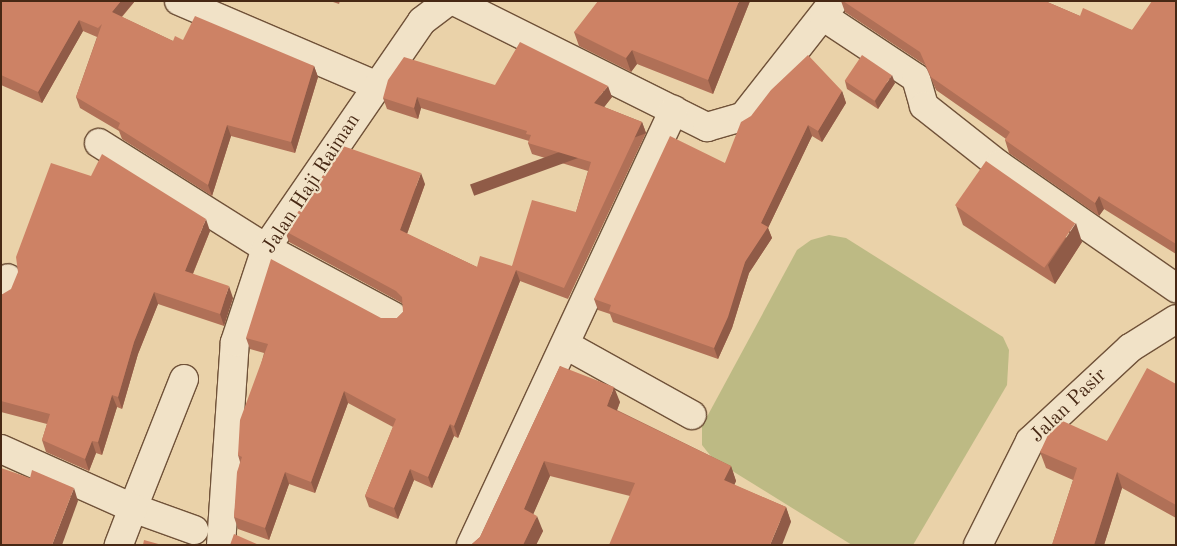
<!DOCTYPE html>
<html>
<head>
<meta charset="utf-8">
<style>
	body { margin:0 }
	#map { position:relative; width:1177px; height:546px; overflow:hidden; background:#ead2a9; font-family:"Old Standard TT",serif }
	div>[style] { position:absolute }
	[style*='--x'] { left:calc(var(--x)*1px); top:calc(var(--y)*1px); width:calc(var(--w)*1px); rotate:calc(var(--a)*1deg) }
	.green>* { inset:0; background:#bdba84 }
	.roads { filter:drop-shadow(1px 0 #705239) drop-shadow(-1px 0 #705239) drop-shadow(0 1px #705239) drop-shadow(0 -1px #705239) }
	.minor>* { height:28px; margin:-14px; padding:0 14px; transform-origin:14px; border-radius:14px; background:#f1e2c7 }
	.wall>* { inset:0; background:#b07057 }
	.shaded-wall>* { inset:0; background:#905b47; transform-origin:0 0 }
	.building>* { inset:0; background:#cd8265; transform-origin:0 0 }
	span { translate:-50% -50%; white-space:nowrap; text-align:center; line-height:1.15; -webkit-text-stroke:4.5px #f1e2c7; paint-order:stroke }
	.street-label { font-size:20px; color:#472814 }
	.frame { position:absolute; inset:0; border:2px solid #472814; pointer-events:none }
</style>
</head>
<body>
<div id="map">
	<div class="green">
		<i style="clip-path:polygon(829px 235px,846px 238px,1003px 337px,1009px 350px,1007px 385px,913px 545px,852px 545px,713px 459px,702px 445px,702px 426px,797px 250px,811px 240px)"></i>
	</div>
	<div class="roads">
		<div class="minor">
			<i style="--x:179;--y:1;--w:215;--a:23.2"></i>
			<i style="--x:454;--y:1;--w:283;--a:26.5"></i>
			<i style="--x:707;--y:127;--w:37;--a:-16"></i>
			<i style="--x:743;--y:117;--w:147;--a:-51.9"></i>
			<i style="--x:824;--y:17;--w:110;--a:33.5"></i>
			<i style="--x:916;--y:78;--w:29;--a:74"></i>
			<i style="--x:924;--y:106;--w:95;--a:38.2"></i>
			<i style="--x:999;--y:165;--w:216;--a:34.8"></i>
			<i style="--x:99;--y:143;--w:197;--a:32.2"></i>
			<i style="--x:266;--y:248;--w:144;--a:28.2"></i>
			<i style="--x:1;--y:294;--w:17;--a:-66"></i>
			<i style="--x:566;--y:345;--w:144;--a:29.1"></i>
			<i style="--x:184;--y:379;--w:139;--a:111.6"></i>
			<i style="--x:133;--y:508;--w:65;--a:19.8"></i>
			<i style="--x:1;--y:449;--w:145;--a:24.1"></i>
			<i style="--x:133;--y:508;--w:40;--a:111"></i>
			<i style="--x:221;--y:545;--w:203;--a:-86.1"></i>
			<i style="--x:235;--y:342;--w:99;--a:-71.7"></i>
			<i style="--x:266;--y:248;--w:275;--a:-55.5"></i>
			<i style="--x:422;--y:21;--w:34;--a:-37"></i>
			<i style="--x:471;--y:545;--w:480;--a:-65"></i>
			<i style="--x:978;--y:545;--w:116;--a:-63.4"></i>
			<i style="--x:1030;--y:441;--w:137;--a:-42.9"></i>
			<i style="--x:1130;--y:348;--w:54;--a:-32.2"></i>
		</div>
	</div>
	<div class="wall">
		<i style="clip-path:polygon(1px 1px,135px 1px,122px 17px,173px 41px,183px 40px,314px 66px,318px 77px,295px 153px,231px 136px,212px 196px,122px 139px,119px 131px,80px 108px,76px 97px,97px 37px,83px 31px,42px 103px,1px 85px)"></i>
		<i style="clip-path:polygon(330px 1px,340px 1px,339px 4px)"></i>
		<i style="clip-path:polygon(750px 1px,713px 94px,637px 64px,631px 72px,579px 46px,574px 32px)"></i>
		<i style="clip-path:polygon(841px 1px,1045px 1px,1080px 16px,1132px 30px,1176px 1px,1176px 254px,1104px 209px,1099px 216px,1009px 153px,1005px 140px,1006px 139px,936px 90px,925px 65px,845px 12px)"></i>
		<i style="clip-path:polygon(845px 81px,895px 83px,878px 109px,847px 89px)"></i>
		<i style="clip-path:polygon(495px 85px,612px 97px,604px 107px,642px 122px,646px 133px,568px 299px,520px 281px,458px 438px,454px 436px,432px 488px,414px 480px,398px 519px,369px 507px,365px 496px,393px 427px,348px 403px,315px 493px,289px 484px,269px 540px,238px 529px,234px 517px,240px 462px,238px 455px,264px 353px,250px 349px,246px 338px,381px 318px,397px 318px,403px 312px,403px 304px,400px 302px,289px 242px,285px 231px,425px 184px,407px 234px,477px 267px,512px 266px,576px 212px,588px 171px,532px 154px,528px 143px,529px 141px,421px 108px,418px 119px,387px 109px,383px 98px)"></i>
		<i style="clip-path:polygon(842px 91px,846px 103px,822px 142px,812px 136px,768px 228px,772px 238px,749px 273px,732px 328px,718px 359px,613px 322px,610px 314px,598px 310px,594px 299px,725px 163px)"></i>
		<i style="clip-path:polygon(956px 206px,1082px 242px,1055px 284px,963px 225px)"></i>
		<i style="clip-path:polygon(210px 231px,193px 274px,233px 298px,224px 326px,158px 304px,138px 354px,122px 409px,117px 407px,102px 455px,96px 453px,89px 471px,46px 452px,42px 440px,47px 424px,1px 412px,1px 295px)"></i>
		<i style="clip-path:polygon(560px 366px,620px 402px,617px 410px,731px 466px,736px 481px,734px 485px,786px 507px,791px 522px,630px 496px,550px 476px,533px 514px,543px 531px,536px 545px,472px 545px,472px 544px,480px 537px)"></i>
		<i style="clip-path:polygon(1176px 384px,1176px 518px,1122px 488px,1104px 545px,1052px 545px,1073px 480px,1046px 468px,1040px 452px,1107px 441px)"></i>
	</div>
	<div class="shaded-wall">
		<i style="clip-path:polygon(121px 1px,135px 1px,116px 23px,112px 12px)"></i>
		<i style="clip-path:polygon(739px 1px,750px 1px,713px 94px,708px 80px)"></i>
		<i style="clip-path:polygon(79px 20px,83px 31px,42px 103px,38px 92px)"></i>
		<i style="clip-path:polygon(632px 50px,637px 64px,631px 72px,626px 58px)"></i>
		<i style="clip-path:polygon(314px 66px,318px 77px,295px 153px,291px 142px)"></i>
		<i style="clip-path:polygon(892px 75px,895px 83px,878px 109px,875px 101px)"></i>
		<i style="clip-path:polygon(608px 86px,612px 97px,598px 115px,594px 103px)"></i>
		<i style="clip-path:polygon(842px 91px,846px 103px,822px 142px,818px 131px)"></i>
		<i style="clip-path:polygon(417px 97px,421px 108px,418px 119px,414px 108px)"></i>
		<i style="left:642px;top:122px;width:12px;height:183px;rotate:70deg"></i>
		<i style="clip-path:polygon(227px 125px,231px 136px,212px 196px,208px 185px)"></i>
		<i style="clip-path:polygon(808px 125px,812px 136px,768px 228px,772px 238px,749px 273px,732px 328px,718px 359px,714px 348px,745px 262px,761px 223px)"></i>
		<i style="clip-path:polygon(421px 173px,425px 184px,404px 242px,400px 230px)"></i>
		<i style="clip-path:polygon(1099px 196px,1104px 209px,1099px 216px,1095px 203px)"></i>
		<i style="clip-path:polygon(206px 219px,210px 231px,189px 283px,185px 271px)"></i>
		<i style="clip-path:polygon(1076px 223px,1082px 242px,1055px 284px,1048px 265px)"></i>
		<i style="clip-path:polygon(516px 270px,520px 281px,458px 438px,454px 426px)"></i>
		<i style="clip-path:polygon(229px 286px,233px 298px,224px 326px,220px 314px)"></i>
		<i style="clip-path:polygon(154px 292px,158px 304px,138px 354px,122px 409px,118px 397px,134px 342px)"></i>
		<i style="clip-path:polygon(614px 387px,620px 402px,613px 421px,607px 406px)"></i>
		<i style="clip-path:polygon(344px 391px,348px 403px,315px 493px,311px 482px)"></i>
		<i style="clip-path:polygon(112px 395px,117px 407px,102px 455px,98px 442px)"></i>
		<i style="clip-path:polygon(450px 424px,454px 436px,432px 488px,428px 477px)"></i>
		<i style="clip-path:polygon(92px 441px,96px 453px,89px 471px,85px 459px)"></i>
		<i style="clip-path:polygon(544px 461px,550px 476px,529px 524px,524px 509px)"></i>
		<i style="clip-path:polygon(731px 466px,736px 481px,730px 495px,724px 480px)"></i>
		<i style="clip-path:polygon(410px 469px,414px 480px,398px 519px,394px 508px)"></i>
		<i style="clip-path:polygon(285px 472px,289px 484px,269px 540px,265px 528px)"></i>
		<i style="clip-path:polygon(1117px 472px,1122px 488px,1104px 545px,1094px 545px)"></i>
		<i style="clip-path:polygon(74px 488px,78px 501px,62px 545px,52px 545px)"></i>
		<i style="clip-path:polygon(786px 507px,791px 522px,782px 545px,770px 545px)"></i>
		<i style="clip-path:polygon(537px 516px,543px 531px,536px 545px,523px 545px)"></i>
	</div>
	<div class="building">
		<i style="clip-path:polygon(1px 1px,121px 1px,112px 12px,173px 41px,175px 36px,183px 40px,195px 16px,314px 66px,291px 142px,227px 125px,208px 185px,118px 128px,120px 123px,76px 97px,102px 24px,98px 28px,79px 20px,38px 92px,1px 75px)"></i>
		<i style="clip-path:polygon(598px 1px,739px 1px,708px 80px,632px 50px,626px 58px,574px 32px)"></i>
		<i style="clip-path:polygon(843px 1px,1045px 1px,1080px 16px,1083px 8px,1132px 30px,1152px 1px,1176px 1px,1176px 244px,1099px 196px,1095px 203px,1005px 140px,1010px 132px,931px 77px,920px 52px)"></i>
		<i style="clip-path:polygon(520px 42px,608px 86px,594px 103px,642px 122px,564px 288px,516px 270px,454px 426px,450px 424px,428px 477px,410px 469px,394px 508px,365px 496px,396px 419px,344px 391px,311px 482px,285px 472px,265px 528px,234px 517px,237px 472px,242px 457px,238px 455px,240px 420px,268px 344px,246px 338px,271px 259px,381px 318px,397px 318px,403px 312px,402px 297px,396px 291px,285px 231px,343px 146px,421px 173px,400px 230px,477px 267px,480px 256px,512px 266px,532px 200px,576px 212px,591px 162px,528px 143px,531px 135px,526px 134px,527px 131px,417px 97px,414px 108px,383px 98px,388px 80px,404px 57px,495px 85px)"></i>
		<i style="clip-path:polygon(808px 55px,842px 91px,818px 131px,808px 125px,761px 223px,768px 227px,745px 262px,728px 317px,714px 348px,609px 311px,611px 305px,594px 299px,670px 136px,725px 163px,741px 122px,751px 116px,771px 90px)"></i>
		<i style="left:862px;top:55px;width:36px;height:31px;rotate:34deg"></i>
		<i style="clip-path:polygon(102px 154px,206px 219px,185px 271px,229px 286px,220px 314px,154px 292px,134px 342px,118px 397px,112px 395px,98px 442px,92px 441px,85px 459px,42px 440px,50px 414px,1px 401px,1px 295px,11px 289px,18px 272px,16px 257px,51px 163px,91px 176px)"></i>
		<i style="left:986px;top:161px;width:109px;height:54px;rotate:35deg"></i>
		<i style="clip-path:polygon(560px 366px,614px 387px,607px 406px,731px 466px,724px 480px,786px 507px,770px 545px,609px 545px,635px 483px,544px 461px,524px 509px,537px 516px,523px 545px,474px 545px,472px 544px,480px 537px)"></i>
		<i style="clip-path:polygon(1147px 368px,1176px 384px,1176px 505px,1117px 472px,1094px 545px,1052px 545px,1077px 468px,1040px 452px,1056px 418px,1107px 441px)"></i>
		<i style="clip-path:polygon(1px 468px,30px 478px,32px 470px,74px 488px,52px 545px,1px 545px)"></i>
		<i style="clip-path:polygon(234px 534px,259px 545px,230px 545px)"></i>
		<i style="clip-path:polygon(144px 540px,162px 545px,143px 545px)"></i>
	</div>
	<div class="street-label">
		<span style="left:312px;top:184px;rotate:-57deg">Jalan Haji Raiman</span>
		<span style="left:1069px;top:406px;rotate:-44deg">Jalan Pasir</span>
	</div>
	<div class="frame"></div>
</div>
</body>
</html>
